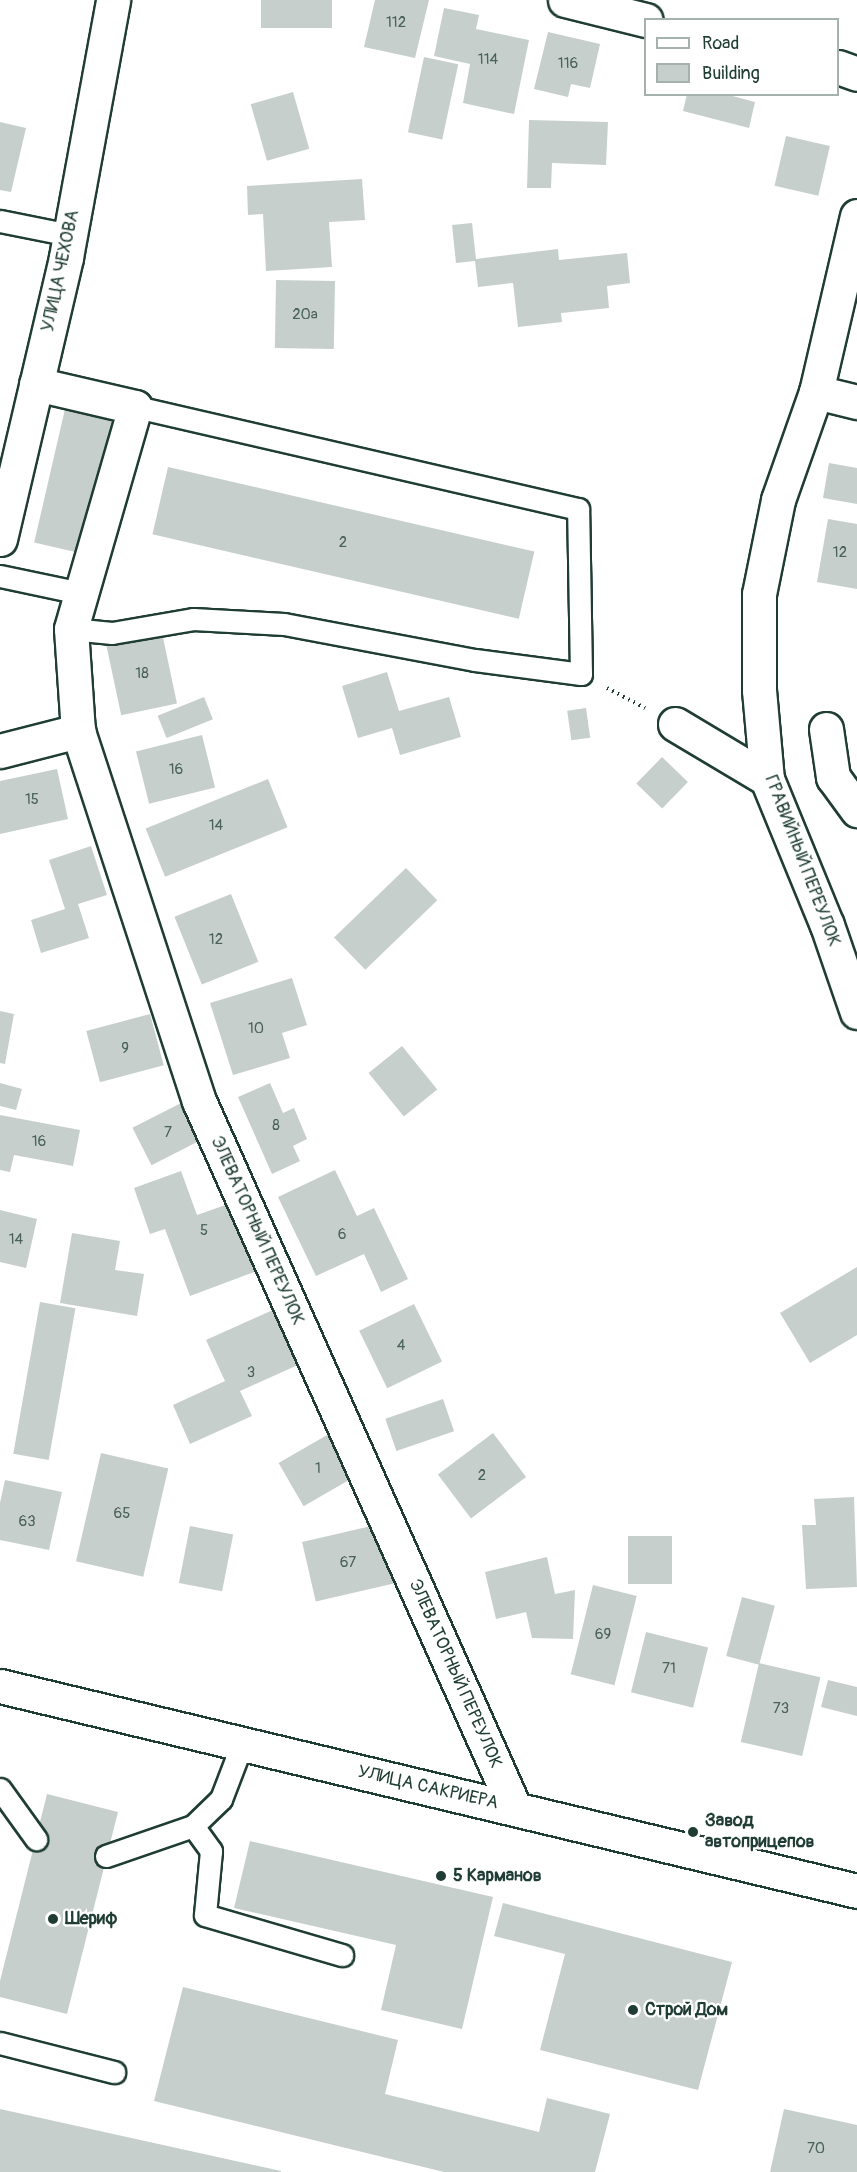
<!DOCTYPE html>
<html>
<head>
<meta charset="utf-8">
<style>
	body { margin:0 }
	#map { position:relative; width:857px; height:2172px; overflow:hidden; background:#fff; font-family:Pangolin,sans-serif }
	div>[style] { position:absolute }
	[style*='--x'] { left:calc(var(--x)*1px); top:calc(var(--y)*1px); width:calc(var(--w)*1px); rotate:calc(var(--a)*1deg) }
	.building>* { inset:0; background:#c7cfcc; transform-origin:0 0 }
	.path>* { height:4px; margin-top:-2px; transform-origin:0; background:repeating-linear-gradient(90deg,#1f3d34 0 1.5px,transparent 0 6px) }
	.roads { filter:drop-shadow(2px 0 #1f3d34) drop-shadow(-2px 0 #1f3d34) drop-shadow(0 2px #1f3d34) drop-shadow(0 -2px #1f3d34) }
	.service>* { height:21px; margin:-10.5px; padding:0 10.5px; transform-origin:10.5px; border-radius:10.5px; background:#fff }
	.minor>* { height:33px; margin:-16.5px; padding:0 16.5px; transform-origin:16.5px; border-radius:16.5px; background:#fff }
	.tertiary>* { height:33px; margin:-16.5px; padding:0 16.5px; transform-origin:16.5px; border-radius:16.5px; background:#fff }
	.dots>* { width:16px; height:16px; translate:-50% -50%; box-sizing:border-box; border:3px solid #fff; border-radius:50% }
	span { translate:-50% -50%; white-space:nowrap; text-align:center; line-height:1.15; -webkit-text-stroke:4.5px #fff; paint-order:stroke }
	.number-label { font-size:15px; color:#49625a }
	.number-label span { -webkit-text-stroke-width:0 }
	.street-label { font-size:18px; color:#1f3d34 }
	.poi-label { font-size:18px; color:#1f3d34; font-weight:700 }
	.left { translate:0 -50%; text-align:left }
	.legend { position:absolute; left:644px; top:18px; width:195px; height:78px; box-sizing:border-box; background:#fff; border:2px solid #a5b1ae; margin:0; padding:8px 10px; list-style:none; font-size:18px; color:#1f3d34 }
	.legend li { display:flex; align-items:center; gap:12px; height:30px }
	.legend b { width:30px; border:2px solid #a5b1ae }
</style>
</head>
<body>
<div id="map">
	<div class="building">
		<i style="left:261px;top:0;width:71px;height:28px"></i>
		<i style="clip-path:polygon(375px 0,429px 0,415px 58px,364px 47px)"></i>
		<i style="clip-path:polygon(444px 8px,479px 15px,476px 29px,529px 40px,514px 114px,463px 103px,470px 64px,434px 56px)"></i>
		<i style="clip-path:polygon(548px 32px,600px 44px,590px 88px,571px 84px,568px 97px,534px 89px)"></i>
		<i style="left:424px;top:57px;width:35px;height:77px;rotate:12deg"></i>
		<i style="left:293px;top:92px;width:59px;height:44px;rotate:74deg"></i>
		<i style="clip-path:polygon(687px 94px,725px 94px,755px 102px,749px 128px,683px 111px)"></i>
		<i style="clip-path:polygon(529px 120px,608px 122px,606px 165px,552px 163px,551px 188px,527px 188px)"></i>
		<i style="clip-path:polygon(0 122px,26px 128px,11px 192px,0 190px)"></i>
		<i style="left:786px;top:136px;width:45px;height:51px;rotate:13deg"></i>
		<i style="clip-path:polygon(362px 179px,365px 220px,329px 222px,332px 267px,266px 271px,263px 214px,248px 215px,247px 186px)"></i>
		<i style="clip-path:polygon(472px 223px,476px 259px,558px 249px,559px 260px,627px 253px,630px 283px,607px 286px,609px 308px,561px 313px,562px 322px,518px 327px,513px 283px,478px 287px,475px 261px,456px 263px,452px 225px)"></i>
		<i style="left:276px;top:280px;width:59px;height:68px;rotate:1deg"></i>
		<i style="left:65px;top:409px;width:48px;height:137px;rotate:13deg"></i>
		<i style="clip-path:polygon(829px 463px,857px 468px,857px 504px,823px 498px)"></i>
		<i style="left:168px;top:467px;width:376px;height:69px;rotate:13deg"></i>
		<i style="clip-path:polygon(828px 519px,857px 524px,857px 589px,817px 582px)"></i>
		<i style="left:162px;top:633px;width:72px;height:57px;rotate:78deg"></i>
		<i style="clip-path:polygon(387px 672px,399px 711px,449px 697px,461px 737px,400px 755px,392px 728px,358px 738px,342px 686px)"></i>
		<i style="left:204px;top:697px;width:24px;height:50px;rotate:68deg"></i>
		<i style="left:586px;top:708px;width:30px;height:19px;rotate:82deg"></i>
		<i style="left:202px;top:735px;width:54px;height:68px;rotate:76deg"></i>
		<i style="left:662px;top:757px;width:36px;height:37px;rotate:44deg"></i>
		<i style="clip-path:polygon(57px 769px,68px 819px,0 834px,0 781px)"></i>
		<i style="left:268px;top:779px;width:52px;height:132px;rotate:68deg"></i>
		<i style="clip-path:polygon(91px 846px,107px 895px,78px 904px,89px 938px,41px 953px,31px 920px,65px 909px,49px 860px)"></i>
		<i style="left:406px;top:868px;width:45px;height:100px;rotate:46deg"></i>
		<i style="left:231px;top:894px;width:73px;height:61px;rotate:68deg"></i>
		<i style="clip-path:polygon(292px 978px,307px 1025px,282px 1033px,290px 1058px,233px 1075px,210px 1003px)"></i>
		<i style="clip-path:polygon(0 1011px,14px 1014px,5px 1064px,0 1063px)"></i>
		<i style="left:150px;top:1014px;width:53px;height:66px;rotate:75deg"></i>
		<i style="left:402px;top:1046px;width:56px;height:43px;rotate:51deg"></i>
		<i style="clip-path:polygon(0 1083px,22px 1089px,16px 1110px,0 1106px)"></i>
		<i style="clip-path:polygon(270px 1083px,283px 1113px,294px 1108px,307px 1139px,293px 1146px,300px 1161px,272px 1174px,238px 1097px)"></i>
		<i style="left:185px;top:1101px;width:42px;height:59px;rotate:63deg"></i>
		<i style="clip-path:polygon(0 1115px,80px 1130px,73px 1166px,14px 1155px,10px 1172px,0 1170px)"></i>
		<i style="clip-path:polygon(335px 1170px,357px 1216px,374px 1208px,408px 1279px,381px 1292px,364px 1254px,316px 1276px,278px 1197px)"></i>
		<i style="clip-path:polygon(181px 1171px,197px 1215px,231px 1203px,257px 1271px,190px 1296px,165px 1229px,150px 1234px,134px 1188px)"></i>
		<i style="clip-path:polygon(0 1210px,37px 1219px,26px 1268px,0 1262px)"></i>
		<i style="clip-path:polygon(72px 1233px,120px 1241px,115px 1270px,144px 1274px,137px 1316px,60px 1303px)"></i>
		<i style="clip-path:polygon(857px 1267px,857px 1335px,810px 1363px,780px 1313px)"></i>
		<i style="left:40px;top:1302px;width:36px;height:154px;rotate:10deg"></i>
		<i style="left:414px;top:1304px;width:64px;height:61px;rotate:64deg"></i>
		<i style="clip-path:polygon(275px 1309px,300px 1364px,240px 1391px,252px 1416px,190px 1444px,173px 1405px,225px 1381px,206px 1340px)"></i>
		<i style="left:443px;top:1399px;width:34px;height:61px;rotate:71deg"></i>
		<i style="left:334px;top:1431px;width:50px;height:64px;rotate:60deg"></i>
		<i style="left:493px;top:1433px;width:55px;height:69px;rotate:53deg"></i>
		<i style="left:101px;top:1453px;width:69px;height:111px;rotate:13deg"></i>
		<i style="clip-path:polygon(5px 1480px,62px 1492px,49px 1550px,0 1540px,0 1503px)"></i>
		<i style="clip-path:polygon(854px 1497px,857px 1587px,806px 1589px,802px 1525px,816px 1525px,814px 1499px)"></i>
		<i style="left:380px;top:1524px;width:61px;height:80px;rotate:77deg"></i>
		<i style="left:190px;top:1526px;width:44px;height:58px;rotate:11deg"></i>
		<i style="left:628px;top:1536px;width:44px;height:48px"></i>
		<i style="clip-path:polygon(547px 1557px,555px 1594px,575px 1590px,573px 1639px,532px 1638px,526px 1612px,496px 1619px,485px 1572px)"></i>
		<i style="left:593px;top:1585px;width:45px;height:92px;rotate:14deg"></i>
		<i style="left:742px;top:1597px;width:34px;height:61px;rotate:15deg"></i>
		<i style="left:646px;top:1632px;width:64px;height:62px;rotate:14deg"></i>
		<i style="left:759px;top:1663px;width:63px;height:81px;rotate:13deg"></i>
		<i style="clip-path:polygon(828px 1680px,857px 1687px,857px 1716px,821px 1707px)"></i>
		<i style="clip-path:polygon(47px 1794px,118px 1812px,67px 2014px,0 1997px,0 1981px)"></i>
		<i style="clip-path:polygon(250px 1841px,493px 1897px,462px 2029px,381px 2010px,396px 1945px,234px 1908px)"></i>
		<i style="clip-path:polygon(503px 1903px,732px 1962px,698px 2090px,540px 2050px,565px 1954px,494px 1936px)"></i>
		<i style="clip-path:polygon(183px 1987px,398px 2040px,385px 2094px,539px 2132px,547px 2098px,610px 2114px,595px 2172px,444px 2172px,154px 2101px)"></i>
		<i style="clip-path:polygon(0 2109px,281px 2171px,281px 2172px,0 2172px)"></i>
		<i style="clip-path:polygon(784px 2109px,857px 2125px,857px 2172px,770px 2172px)"></i>
	</div>
	<div class="path">
		<i style="--x:607;--y:688;--w:43;--a:27.8"></i>
	</div>
	<div class="roads">
		<div class="service">
			<i style="--x:0;--y:221;--w:71;--a:11.3"></i>
			<i style="--x:0;--y:576;--w:83;--a:11.9"></i>
			<i style="--x:71;--y:629;--w:41;--a:5.6"></i>
			<i style="--x:112;--y:633;--w:82;--a:-9.8"></i>
			<i style="--x:193;--y:619;--w:91;--a:3.1"></i>
			<i style="--x:284;--y:624;--w:194;--a:10.7"></i>
			<i style="--x:475;--y:660;--w:107;--a:7.5"></i>
			<i style="--x:581;--y:674;--w:165;--a:-91"></i>
			<i style="--x:578;--y:509;--w:455;--a:-167"></i>
			<i style="--x:0;--y:1789;--w:62;--a:54.2"></i>
			<i style="--x:193;--y:1826;--w:31;--a:54"></i>
			<i style="--x:211;--y:1851;--w:64;--a:95.4"></i>
			<i style="--x:205;--y:1915;--w:143;--a:16.3"></i>
			<i style="--x:106;--y:1856;--w:92;--a:-19"></i>
			<i style="--x:193;--y:1826;--w:39;--a:-44"></i>
			<i style="--x:221;--y:1799;--w:59;--a:-69.1"></i>
			<i style="--x:0;--y:2043;--w:118;--a:14.3"></i>
		</div>
		<div class="minor">
			<i style="--x:565;--y:0;--w:83;--a:13.9"></i>
			<i style="--x:838;--y:67;--w:20;--a:20"></i>
			<i style="--x:857;--y:216;--w:181;--a:103.1"></i>
			<i style="--x:816;--y:392;--w:114;--a:109.4"></i>
			<i style="--x:778;--y:500;--w:96;--a:101.4"></i>
			<i style="--x:759;--y:594;--w:96;--a:90"></i>
			<i style="--x:759;--y:690;--w:89;--a:84.9"></i>
			<i style="--x:767;--y:779;--w:158;--a:67.7"></i>
			<i style="--x:827;--y:925;--w:92;--a:71"></i>
			<i style="--x:36;--y:384;--w:102;--a:13.1"></i>
			<i style="--x:135;--y:407;--w:231;--a:106.1"></i>
			<i style="--x:71;--y:629;--w:102;--a:86.1"></i>
			<i style="--x:78;--y:731;--w:389;--a:71.9"></i>
			<i style="--x:199;--y:1101;--w:775;--a:65.95"></i>
			<i style="--x:816;--y:392;--w:42;--a:13.7"></i>
			<i style="--x:0;--y:539;--w:290;--a:-76.8"></i>
			<i style="--x:66;--y:257;--w:261;--a:-79.6"></i>
			<i style="--x:675;--y:724;--w:107;--a:30.9"></i>
			<i style="--x:826;--y:729;--w:49;--a:81.7"></i>
			<i style="--x:833;--y:777;--w:41;--a:54"></i>
			<i style="--x:0;--y:751;--w:81;--a:-14.4"></i>
		</div>
		<div class="tertiary">
			<i style="--x:0;--y:1686;--w:881;--a:13.45"></i>
		</div>
	</div>
	<div class="dots">
		<i style="left:693px;top:1832px;background:#1f3d34"></i>
		<i style="left:441px;top:1876px;background:#1f3d34"></i>
		<i style="left:53px;top:1919px;background:#1f3d34"></i>
		<i style="left:633px;top:2010px;background:#1f3d34"></i>
	</div>
	<div class="number-label">
		<span style="left:396px;top:23px">112</span>
		<span style="left:488px;top:60px">114</span>
		<span style="left:568px;top:64px">116</span>
		<span style="left:305px;top:315px">20а</span>
		<span style="left:343px;top:543px">2</span>
		<span style="left:840px;top:553px">12</span>
		<span style="left:142px;top:674px">18</span>
		<span style="left:176px;top:770px">16</span>
		<span style="left:32px;top:800px">15</span>
		<span style="left:216px;top:826px">14</span>
		<span style="left:216px;top:940px">12</span>
		<span style="left:256px;top:1029px">10</span>
		<span style="left:125px;top:1049px">9</span>
		<span style="left:276px;top:1126px">8</span>
		<span style="left:168px;top:1133px">7</span>
		<span style="left:39px;top:1142px">16</span>
		<span style="left:204px;top:1231px">5</span>
		<span style="left:342px;top:1235px">6</span>
		<span style="left:16px;top:1240px">14</span>
		<span style="left:401px;top:1346px">4</span>
		<span style="left:251px;top:1373px">3</span>
		<span style="left:318px;top:1469px">1</span>
		<span style="left:482px;top:1476px">2</span>
		<span style="left:122px;top:1514px">65</span>
		<span style="left:27px;top:1522px">63</span>
		<span style="left:348px;top:1563px">67</span>
		<span style="left:603px;top:1635px">69</span>
		<span style="left:669px;top:1669px">71</span>
		<span style="left:781px;top:1709px">73</span>
		<span style="left:816px;top:2149px">70</span>
	</div>
	<div class="street-label">
		<span style="left:61px;top:271px;rotate:-78deg">УЛИЦА ЧЕХОВА</span>
		<span style="left:802px;top:861px;rotate:69deg">ГРАВИЙНЫЙ ПЕРЕУЛОК</span>
		<span style="left:257px;top:1231px;rotate:66deg">ЭЛЕВАТОРНЫЙ ПЕРЕУЛОК</span>
		<span style="left:455px;top:1674px;rotate:66deg">ЭЛЕВАТОРНЫЙ ПЕРЕУЛОК</span>
		<span style="left:428px;top:1788px;rotate:13deg">УЛИЦА САКРИЕРА</span>
	</div>
	<div class="poi-label">
		<span class="left" style="left:705px;top:1832px">Завод<br>автоприцепов</span>
		<span class="left" style="left:453px;top:1876px">5 Карманов</span>
		<span class="left" style="left:65px;top:1919px">Шериф</span>
		<span class="left" style="left:645px;top:2010px">Строй Дом</span>
	</div>
	<ul class="legend">
	<li><b style="height:8px;background:#fff"></b>Road</li>
	<li><b style="height:16px;background:#c7cfcc"></b>Building</li>
	</ul>
</div>
</body>
</html>
